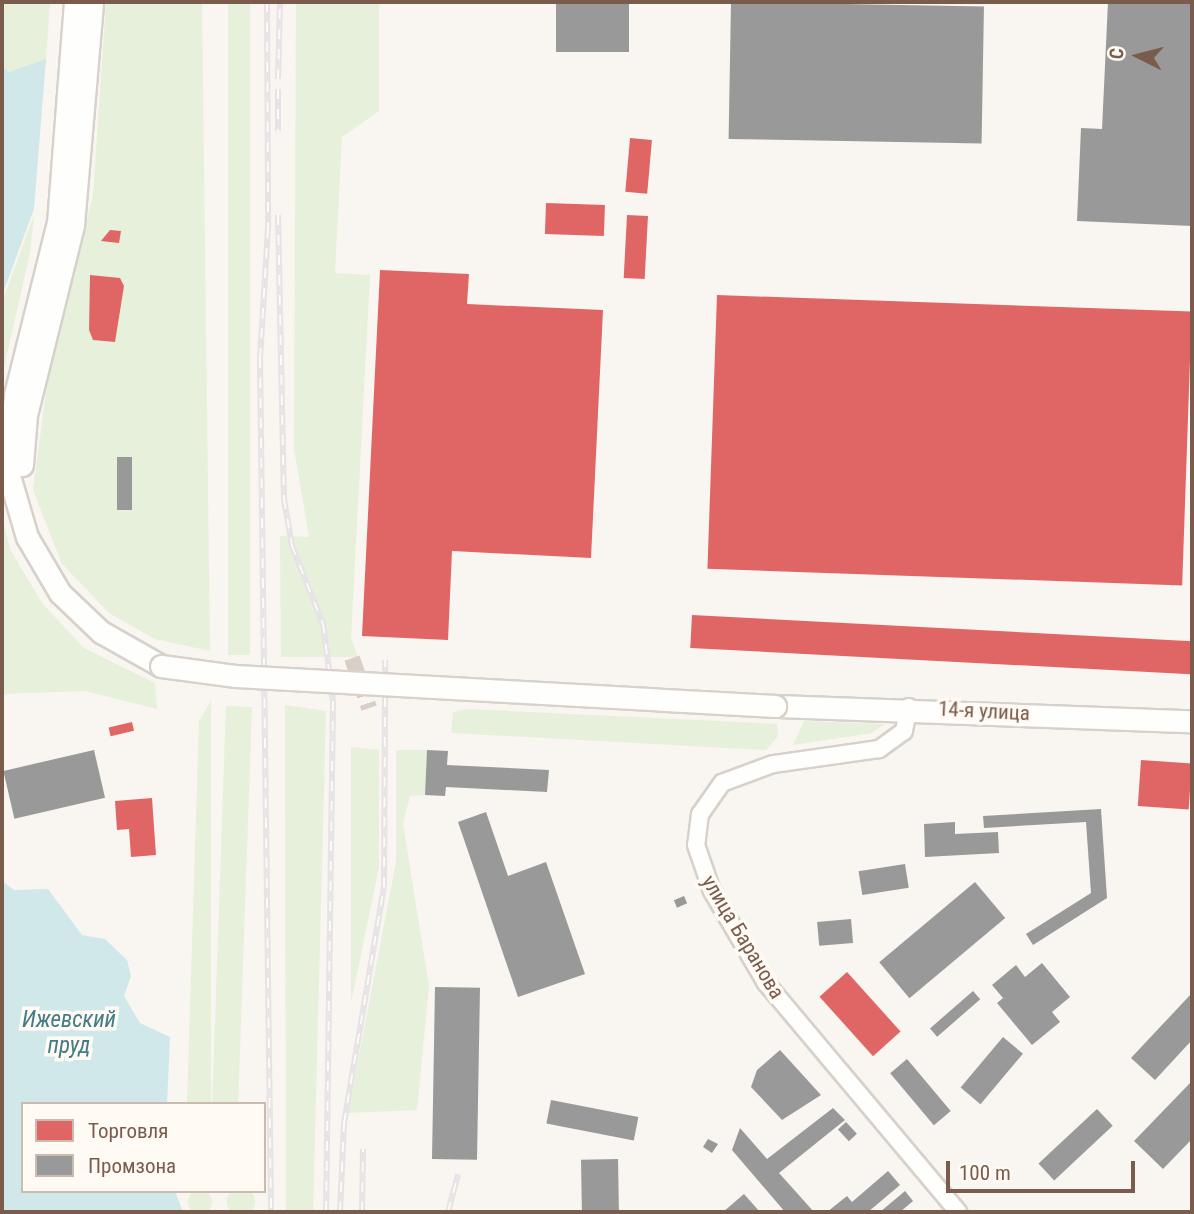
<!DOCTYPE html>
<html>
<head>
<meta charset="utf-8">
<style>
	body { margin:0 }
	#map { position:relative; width:1194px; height:1214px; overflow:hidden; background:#f9f5f0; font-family:"Roboto Condensed",sans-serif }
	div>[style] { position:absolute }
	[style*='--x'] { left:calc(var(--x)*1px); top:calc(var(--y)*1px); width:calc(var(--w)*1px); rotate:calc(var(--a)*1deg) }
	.green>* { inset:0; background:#e7f0db; transform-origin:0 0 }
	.round { border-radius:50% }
	.water>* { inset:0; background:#d0e8ea }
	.shops>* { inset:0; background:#e06666; transform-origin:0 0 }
	.industry>* { inset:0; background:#999; transform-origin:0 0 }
	.minor-tunnel>* { height:16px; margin-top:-8px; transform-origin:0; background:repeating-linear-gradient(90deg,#d9cfc7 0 16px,transparent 0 24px) }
	.roads { filter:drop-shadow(2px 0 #d7d1cb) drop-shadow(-2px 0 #d7d1cb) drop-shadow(0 2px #d7d1cb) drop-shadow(0 -2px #d7d1cb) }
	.minor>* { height:16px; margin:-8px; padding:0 8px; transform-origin:8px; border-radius:8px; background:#fefefd }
	.secondary>* { height:21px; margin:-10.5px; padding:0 10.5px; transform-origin:10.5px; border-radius:10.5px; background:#fefefd }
	.rail>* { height:6px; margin-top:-3px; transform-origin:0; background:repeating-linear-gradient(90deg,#fffaf3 0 10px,#e6e3e7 0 20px); box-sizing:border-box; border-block:2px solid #e6e3e7 }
	.bridges { filter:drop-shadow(2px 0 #d9d2cb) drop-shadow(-2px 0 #d9d2cb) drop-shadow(0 2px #d9d2cb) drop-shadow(0 -2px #d9d2cb) }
	.secondary-bridge>* { height:21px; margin:-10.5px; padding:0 10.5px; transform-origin:10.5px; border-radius:10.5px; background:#fefefd }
	span { translate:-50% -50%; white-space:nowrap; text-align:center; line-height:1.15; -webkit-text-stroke:7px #fffaf3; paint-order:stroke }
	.street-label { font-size:21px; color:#7a5c4d }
	.water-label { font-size:23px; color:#437c86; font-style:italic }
	.frame { position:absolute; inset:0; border:4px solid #7a5c4d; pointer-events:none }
	.legend { position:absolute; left:21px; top:1102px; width:245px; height:91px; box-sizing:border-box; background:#fffaf3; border:2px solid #cabbb1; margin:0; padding:9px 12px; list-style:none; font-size:21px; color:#7a5c4d }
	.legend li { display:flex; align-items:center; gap:14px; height:35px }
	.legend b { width:35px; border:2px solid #cabbb1 }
	.north { position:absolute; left:1103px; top:21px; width:70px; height:70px; -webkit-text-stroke:5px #fffaf3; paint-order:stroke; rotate:276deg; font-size:19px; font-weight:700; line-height:28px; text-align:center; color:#7a5c4d }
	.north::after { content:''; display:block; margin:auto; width:24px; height:32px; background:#7a5c4d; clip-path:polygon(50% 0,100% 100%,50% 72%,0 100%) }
	.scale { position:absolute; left:946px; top:1161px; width:189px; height:32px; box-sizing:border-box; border:4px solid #7a5c4d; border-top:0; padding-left:9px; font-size:21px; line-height:24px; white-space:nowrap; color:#7a5c4d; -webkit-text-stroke:5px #fffaf3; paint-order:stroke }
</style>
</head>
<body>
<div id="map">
	<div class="green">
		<i style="clip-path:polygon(2px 2px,50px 2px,46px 59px,9px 72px,2px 66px)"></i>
		<i style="clip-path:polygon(63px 2px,68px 2px,55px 183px,44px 253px)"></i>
		<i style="clip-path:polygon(106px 2px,202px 2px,210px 651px,155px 639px,109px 613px,62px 564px,33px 490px,47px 384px,93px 195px)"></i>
		<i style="left:228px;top:2px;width:22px;height:653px"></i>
		<i style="clip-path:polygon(296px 2px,379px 2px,379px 111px,342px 137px,335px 273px,370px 275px,351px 638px,358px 657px,281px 657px,280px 536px,309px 537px,294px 449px)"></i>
		<i style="clip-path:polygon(34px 215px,30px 253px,2px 376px,2px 302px)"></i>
		<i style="clip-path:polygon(2px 516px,10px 549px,42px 603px,84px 648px,155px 683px,157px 709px,85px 691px,2px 694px)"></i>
		<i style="clip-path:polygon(211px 701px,211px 1104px,187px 1104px,199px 721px)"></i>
		<i style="clip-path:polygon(285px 705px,326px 711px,313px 1212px,286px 1212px)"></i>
		<i style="left:226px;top:706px;width:26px;height:398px;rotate:2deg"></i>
		<i style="clip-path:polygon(466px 709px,777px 724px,778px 736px,766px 750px,451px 733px,453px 712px)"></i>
		<i style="clip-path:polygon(804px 721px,885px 724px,872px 733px,793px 745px)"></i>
		<i style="clip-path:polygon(351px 747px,379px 750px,379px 867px,351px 1003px)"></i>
		<i style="clip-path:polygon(396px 750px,427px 750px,425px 795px,410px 796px,403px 824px,429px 986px,417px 1110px,348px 1113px,396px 862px)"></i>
		<i class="round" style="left:227px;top:1188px;width:28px;height:28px"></i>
		<i class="round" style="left:188px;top:1190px;width:24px;height:24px"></i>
	</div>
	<div class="water">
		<i style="clip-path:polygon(46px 59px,34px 209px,2px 296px,2px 66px,9px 72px)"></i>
		<i style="clip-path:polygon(2px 881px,14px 890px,48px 889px,82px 935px,105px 939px,127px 960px,131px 976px,124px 996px,140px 1023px,170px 1037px,167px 1104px,23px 1104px,23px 1191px,175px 1191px,183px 1212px,2px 1212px)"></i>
	</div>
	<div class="shops">
		<i style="left:630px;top:138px;width:22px;height:54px;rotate:5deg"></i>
		<i style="left:546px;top:203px;width:59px;height:31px;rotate:2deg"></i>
		<i style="left:627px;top:215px;width:21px;height:63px;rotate:3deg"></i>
		<i style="clip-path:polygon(110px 230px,121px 231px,119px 243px,101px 241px)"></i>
		<i style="clip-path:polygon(380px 270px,469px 274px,467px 304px,603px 310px,591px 558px,452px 551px,448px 640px,362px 636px)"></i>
		<i style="clip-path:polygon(90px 275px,120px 278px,124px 286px,115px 342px,93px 340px,89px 330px)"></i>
		<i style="left:717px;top:295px;width:475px;height:274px;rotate:2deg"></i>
		<i style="left:692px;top:615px;width:501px;height:33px;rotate:3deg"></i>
		<i style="left:132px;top:722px;width:9px;height:24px;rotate:77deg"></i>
		<i style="left:1141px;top:760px;width:51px;height:46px;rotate:4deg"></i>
		<i style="clip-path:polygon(152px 798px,156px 855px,131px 857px,129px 829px,117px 830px,115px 801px)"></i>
		<i style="left:847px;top:972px;width:80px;height:37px;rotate:48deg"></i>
	</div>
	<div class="industry">
		<i style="left:556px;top:2px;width:73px;height:50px"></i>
		<i style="left:731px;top:2px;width:253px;height:137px;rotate:1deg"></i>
		<i style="clip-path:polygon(1108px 2px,1192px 2px,1192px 226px,1077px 221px,1081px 128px,1102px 129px)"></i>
		<i style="left:117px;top:457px;width:15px;height:53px"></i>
		<i style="left:94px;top:750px;width:49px;height:93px;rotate:77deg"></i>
		<i style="clip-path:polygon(427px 750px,448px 751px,447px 765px,549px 770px,547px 792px,446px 787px,445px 796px,425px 795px)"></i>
		<i style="clip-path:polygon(1101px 809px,1107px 898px,1033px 945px,1026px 934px,1091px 893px,1086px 822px,984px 828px,983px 816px)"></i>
		<i style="clip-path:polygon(486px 812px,508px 876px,546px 862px,585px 974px,518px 997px,458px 822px)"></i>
		<i style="clip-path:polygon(955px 822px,955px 834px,998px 832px,999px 853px,925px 857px,924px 824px)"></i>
		<i style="left:905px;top:864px;width:24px;height:47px;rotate:81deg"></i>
		<i style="left:975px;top:882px;width:47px;height:125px;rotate:50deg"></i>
		<i style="left:684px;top:896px;width:8px;height:11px;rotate:67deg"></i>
		<i style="left:851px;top:919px;width:24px;height:34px;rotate:85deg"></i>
		<i style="clip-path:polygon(1042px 963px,1070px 997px,1052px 1012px,1060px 1022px,1032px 1045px,997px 1003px,1003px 998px,992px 985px,1016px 965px,1025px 977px)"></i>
		<i style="left:435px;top:987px;width:45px;height:172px;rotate:1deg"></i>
		<i style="left:973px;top:991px;width:11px;height:57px;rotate:49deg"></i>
		<i style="clip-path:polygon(1192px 993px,1192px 1040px,1155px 1080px,1131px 1058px)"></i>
		<i style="left:1003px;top:1037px;width:26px;height:66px;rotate:40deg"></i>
		<i style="clip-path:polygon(780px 1050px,821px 1095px,782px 1120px,751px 1087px,757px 1070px)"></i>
		<i style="left:907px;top:1059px;width:68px;height:22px;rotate:50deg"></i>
		<i style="clip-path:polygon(1192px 1081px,1192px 1139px,1163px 1169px,1134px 1141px)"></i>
		<i style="left:551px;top:1100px;width:89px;height:24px;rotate:11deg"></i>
		<i style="clip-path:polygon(833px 1108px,845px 1120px,779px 1173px,814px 1212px,785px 1212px,732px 1150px,740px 1128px,767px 1159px)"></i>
		<i style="left:1097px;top:1109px;width:23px;height:80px;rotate:47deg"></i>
		<i style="left:846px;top:1122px;width:16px;height:11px;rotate:47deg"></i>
		<i style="clip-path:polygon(708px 1139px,718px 1144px,712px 1153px,703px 1147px)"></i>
		<i style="left:618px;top:1159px;width:53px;height:37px;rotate:89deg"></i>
		<i style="clip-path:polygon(888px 1171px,900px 1185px,868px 1212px,827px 1212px,847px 1196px,852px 1202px)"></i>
		<i style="clip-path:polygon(905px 1191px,913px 1201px,900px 1212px,880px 1212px)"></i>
		<i style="clip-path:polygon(744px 1194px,760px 1212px,723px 1212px)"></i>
	</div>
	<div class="minor-tunnel">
		<i style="--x:352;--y:658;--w:53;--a:71.2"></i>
	</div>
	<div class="roads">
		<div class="minor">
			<i style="--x:909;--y:707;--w:25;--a:102"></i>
			<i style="--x:904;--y:731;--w:31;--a:144"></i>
			<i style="--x:879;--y:749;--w:107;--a:171.9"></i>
			<i style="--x:773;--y:764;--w:54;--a:159.6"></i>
			<i style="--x:722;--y:783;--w:38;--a:125"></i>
			<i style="--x:700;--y:814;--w:31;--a:97"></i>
			<i style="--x:696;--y:845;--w:49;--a:70.8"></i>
			<i style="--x:712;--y:891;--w:107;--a:59.6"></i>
			<i style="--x:766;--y:983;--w:299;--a:50"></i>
		</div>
		<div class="secondary">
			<i style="--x:75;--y:2;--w:221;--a:94.4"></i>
			<i style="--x:58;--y:222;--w:178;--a:104"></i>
			<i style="--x:15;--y:395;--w:77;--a:95.2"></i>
			<i style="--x:8;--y:472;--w:68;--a:73.7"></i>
			<i style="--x:27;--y:537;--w:65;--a:59.5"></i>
			<i style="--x:60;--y:593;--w:57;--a:43.6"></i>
			<i style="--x:101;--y:632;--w:69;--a:29.5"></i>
			<i style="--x:22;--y:465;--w:50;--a:-85.4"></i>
			<i style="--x:26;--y:415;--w:196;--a:-76.1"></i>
			<i style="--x:73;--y:225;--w:224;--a:-85.1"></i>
			<i style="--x:775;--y:706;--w:417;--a:2.1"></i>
		</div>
	</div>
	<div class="rail">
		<i style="--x:267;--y:2;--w:226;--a:89.7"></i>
		<i style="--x:268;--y:228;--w:130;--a:93.5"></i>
		<i style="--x:260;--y:358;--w:854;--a:89.26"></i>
		<i style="--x:278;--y:79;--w:77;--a:-88.5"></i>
		<i style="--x:278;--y:89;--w:42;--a:90"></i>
		<i style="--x:278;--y:215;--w:284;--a:88.8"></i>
		<i style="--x:284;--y:499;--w:48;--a:80.3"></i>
		<i style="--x:292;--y:546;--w:84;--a:68.3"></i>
		<i style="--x:323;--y:624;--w:78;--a:82.6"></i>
		<i style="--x:333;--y:701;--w:511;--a:90.78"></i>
		<i style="--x:340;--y:1212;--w:89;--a:-87.4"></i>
		<i style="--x:344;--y:1123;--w:239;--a:-80.4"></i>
		<i style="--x:384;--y:887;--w:227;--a:-89.7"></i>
		<i style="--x:362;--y:1212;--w:63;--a:-89.1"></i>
		<i style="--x:448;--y:1212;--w:39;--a:-75"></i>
	</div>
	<div class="bridges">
		<div class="secondary-bridge">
			<i style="--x:161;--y:666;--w:76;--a:7.6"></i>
			<i style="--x:236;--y:676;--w:540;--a:3.19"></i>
		</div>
	</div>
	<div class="street-label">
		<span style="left:984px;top:711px;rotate:3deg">14-я улица</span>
		<span style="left:743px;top:937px;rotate:59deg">улица Баранова</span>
	</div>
	<div class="water-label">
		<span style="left:69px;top:1033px">Ижевский<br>пруд</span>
	</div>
	<div class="frame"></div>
	<ul class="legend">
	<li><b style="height:19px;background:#e06666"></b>Торговля</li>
	<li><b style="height:19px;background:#999"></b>Промзона</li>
	</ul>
	<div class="north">С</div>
	<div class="scale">100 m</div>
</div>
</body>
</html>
